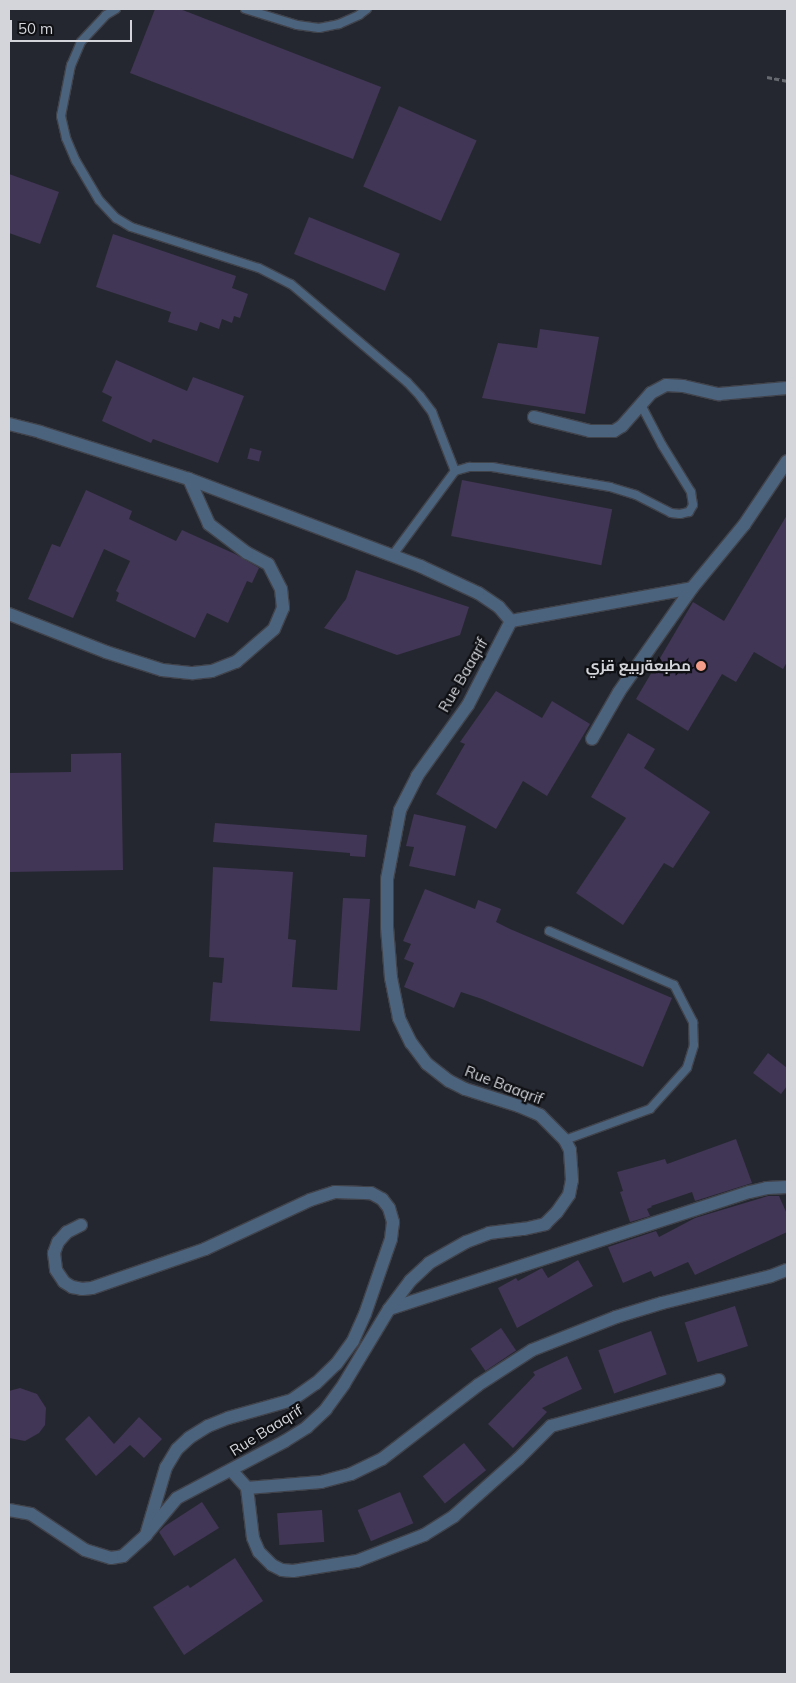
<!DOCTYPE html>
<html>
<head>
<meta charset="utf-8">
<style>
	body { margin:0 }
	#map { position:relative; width:796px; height:1683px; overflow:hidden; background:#252730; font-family:Mulish,Cairo,sans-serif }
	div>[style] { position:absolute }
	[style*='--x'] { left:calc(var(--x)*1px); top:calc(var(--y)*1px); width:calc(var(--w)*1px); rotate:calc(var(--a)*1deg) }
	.building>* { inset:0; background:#413655; transform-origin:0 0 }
	.path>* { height:3px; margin-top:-1.5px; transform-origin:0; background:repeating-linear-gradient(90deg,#676970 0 5px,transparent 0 7.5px) }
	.roads { filter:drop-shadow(1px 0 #41434b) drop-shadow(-1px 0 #41434b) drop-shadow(0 1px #41434b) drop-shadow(0 -1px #41434b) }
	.service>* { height:8px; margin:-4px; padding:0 4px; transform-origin:4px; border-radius:4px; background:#4c637e }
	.minor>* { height:12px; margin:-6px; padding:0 6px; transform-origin:6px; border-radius:6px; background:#4c637e }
	.tertiary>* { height:12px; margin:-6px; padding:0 6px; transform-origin:6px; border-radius:6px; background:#4c637e }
	.dots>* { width:14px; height:14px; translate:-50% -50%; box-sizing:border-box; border:2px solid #0f1014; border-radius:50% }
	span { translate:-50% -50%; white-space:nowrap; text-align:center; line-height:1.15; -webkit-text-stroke:4.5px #0f1014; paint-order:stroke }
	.poi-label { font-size:15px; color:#d3d5db; font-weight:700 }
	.right { translate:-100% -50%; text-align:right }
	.street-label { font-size:15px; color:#d3d5db }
	.frame { position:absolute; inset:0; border:10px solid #d3d5db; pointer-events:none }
	.scale { position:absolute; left:10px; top:20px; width:122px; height:22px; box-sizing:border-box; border:2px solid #d3d5db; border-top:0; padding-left:6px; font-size:15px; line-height:18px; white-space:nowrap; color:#d3d5db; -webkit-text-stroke:4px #0f1014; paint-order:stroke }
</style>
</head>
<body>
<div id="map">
	<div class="building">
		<i style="clip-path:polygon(155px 9px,180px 9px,381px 87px,353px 159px,130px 73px)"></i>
		<i style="left:399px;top:106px;width:85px;height:88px;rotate:24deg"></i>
		<i style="clip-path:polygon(9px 174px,59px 192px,40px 244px,9px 233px)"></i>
		<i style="left:309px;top:217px;width:98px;height:40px;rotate:22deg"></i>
		<i style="clip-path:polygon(113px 234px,236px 276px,232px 288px,248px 294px,240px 318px,234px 316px,232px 323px,222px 319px,219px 329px,200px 322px,197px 331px,168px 322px,171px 312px,96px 287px)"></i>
		<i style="clip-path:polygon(540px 329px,599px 337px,585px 414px,482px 398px,498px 343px,537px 348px)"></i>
		<i style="clip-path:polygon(116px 360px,187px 391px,193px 377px,244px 396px,218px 463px,153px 439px,151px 443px,102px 421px,112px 397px,102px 392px)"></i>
		<i style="left:250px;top:448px;width:12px;height:11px;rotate:14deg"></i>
		<i style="left:462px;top:480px;width:153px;height:57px;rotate:11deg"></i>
		<i style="clip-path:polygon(86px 490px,132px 511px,129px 519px,176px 541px,182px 530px,235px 554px,259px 568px,252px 583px,247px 581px,228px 623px,207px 613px,195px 638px,116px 601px,119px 593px,116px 591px,130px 561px,104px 549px,73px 618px,28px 599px,52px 544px,60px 547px)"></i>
		<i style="clip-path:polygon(787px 515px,787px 662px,783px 669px,754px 652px,736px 682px,722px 674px,688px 731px,636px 699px,693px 602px,724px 621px)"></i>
		<i style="clip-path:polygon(356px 570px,469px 607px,460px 635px,397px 655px,324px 628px,346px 599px)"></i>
		<i style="clip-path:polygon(496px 691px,542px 718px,552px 701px,590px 724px,547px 796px,523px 781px,496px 829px,436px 794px,465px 744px,460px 742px)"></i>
		<i style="clip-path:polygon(628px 733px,655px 749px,644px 768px,710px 812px,673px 868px,664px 863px,623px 925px,576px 893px,626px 818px,591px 797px)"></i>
		<i style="clip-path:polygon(121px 753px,123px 870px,9px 872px,9px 773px,71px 772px,71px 754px)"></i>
		<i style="clip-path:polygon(414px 814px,466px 826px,455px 876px,409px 866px,414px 847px,406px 846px)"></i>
		<i style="clip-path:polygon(215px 823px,367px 835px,365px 857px,350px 856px,350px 853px,213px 842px)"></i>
		<i style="clip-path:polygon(213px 867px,293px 872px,288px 939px,296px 940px,292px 987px,337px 990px,343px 898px,370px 899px,360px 1031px,210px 1021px,213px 982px,222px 983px,224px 958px,209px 957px)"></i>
		<i style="clip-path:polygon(425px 889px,475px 909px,478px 900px,501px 909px,496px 922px,510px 929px,672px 998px,643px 1067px,482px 999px,461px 992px,454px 1008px,404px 987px,414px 963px,404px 959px,411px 944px,403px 941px)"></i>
		<i style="clip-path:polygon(768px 1053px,787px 1068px,787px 1086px,781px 1094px,753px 1073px)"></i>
		<i style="clip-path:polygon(736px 1139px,752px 1183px,695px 1201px,692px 1192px,651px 1206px,652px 1207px,647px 1209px,650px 1216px,630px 1222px,620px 1192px,623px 1191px,617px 1172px,665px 1159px,667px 1164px)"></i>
		<i style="clip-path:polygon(768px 1196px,779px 1196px,787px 1214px,787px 1232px,695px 1275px,688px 1262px,654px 1277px,651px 1271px,623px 1283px,608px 1247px,656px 1231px,659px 1237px,695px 1218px)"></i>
		<i style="clip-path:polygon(578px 1260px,593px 1286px,517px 1328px,498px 1288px,516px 1278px,518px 1281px,542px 1268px,548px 1278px)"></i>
		<i style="left:735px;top:1306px;width:42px;height:53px;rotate:72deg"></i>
		<i style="left:501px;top:1328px;width:27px;height:37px;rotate:56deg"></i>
		<i style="left:651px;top:1331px;width:46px;height:56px;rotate:70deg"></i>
		<i style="clip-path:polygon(567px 1356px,582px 1389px,542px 1408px,547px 1412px,513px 1448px,488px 1424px,535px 1375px,533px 1372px)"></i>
		<i style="clip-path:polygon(20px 1388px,37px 1394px,46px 1408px,45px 1425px,39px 1433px,25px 1441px,9px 1438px,9px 1391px)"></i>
		<i style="clip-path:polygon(89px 1416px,114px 1444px,139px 1417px,162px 1439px,144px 1458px,130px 1445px,96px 1476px,65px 1439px)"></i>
		<i style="left:464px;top:1443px;width:35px;height:53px;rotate:51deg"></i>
		<i style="left:400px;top:1492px;width:34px;height:46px;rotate:67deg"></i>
		<i style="clip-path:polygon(202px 1502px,219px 1528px,174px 1556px,159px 1532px,165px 1526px)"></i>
		<i style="left:322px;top:1510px;width:32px;height:45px;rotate:86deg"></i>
		<i style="clip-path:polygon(235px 1558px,263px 1601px,184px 1655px,153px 1607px,188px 1585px,190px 1588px)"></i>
	</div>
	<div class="path">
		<i style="--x:767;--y:77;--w:20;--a:11"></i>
	</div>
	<div class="roads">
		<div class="service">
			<i style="--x:116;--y:9;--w:12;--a:149"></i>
			<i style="--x:106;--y:15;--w:37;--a:133"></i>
			<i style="--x:81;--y:42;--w:25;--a:113"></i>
			<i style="--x:71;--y:65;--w:52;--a:101.1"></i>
			<i style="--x:61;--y:116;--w:23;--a:77"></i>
			<i style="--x:66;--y:138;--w:25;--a:67"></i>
			<i style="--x:76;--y:161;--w:45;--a:59.5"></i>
			<i style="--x:99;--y:200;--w:25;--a:47"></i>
			<i style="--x:116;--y:218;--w:17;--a:31"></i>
			<i style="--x:131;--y:227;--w:134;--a:17.8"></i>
			<i style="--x:259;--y:268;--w:36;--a:27"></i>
			<i style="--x:291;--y:284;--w:152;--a:40.2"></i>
			<i style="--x:407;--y:382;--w:19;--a:47"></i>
			<i style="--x:420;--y:396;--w:20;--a:53"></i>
			<i style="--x:432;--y:412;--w:63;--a:68.7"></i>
			<i style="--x:245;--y:9;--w:54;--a:17.1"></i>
			<i style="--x:297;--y:25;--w:22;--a:8"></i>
			<i style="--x:319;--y:28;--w:20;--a:-11"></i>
			<i style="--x:339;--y:24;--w:22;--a:-24"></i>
			<i style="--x:359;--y:15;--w:10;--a:-37"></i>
			<i style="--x:392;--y:556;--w:106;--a:-53.5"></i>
			<i style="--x:455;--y:471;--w:15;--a:-16"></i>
			<i style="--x:469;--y:467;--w:23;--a:0"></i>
			<i style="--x:492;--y:467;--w:120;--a:9.6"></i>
			<i style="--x:610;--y:487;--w:27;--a:17"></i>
			<i style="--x:636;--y:495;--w:39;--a:27"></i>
			<i style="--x:671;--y:513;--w:9;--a:6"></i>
			<i style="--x:680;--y:514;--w:9;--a:-13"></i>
			<i style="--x:689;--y:512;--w:8;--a:-60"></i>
			<i style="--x:693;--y:505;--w:13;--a:-99"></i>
			<i style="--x:691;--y:492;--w:55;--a:-121.7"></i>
			<i style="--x:662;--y:445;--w:47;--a:-117.6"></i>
			<i style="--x:549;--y:931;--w:136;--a:23.4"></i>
			<i style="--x:674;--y:985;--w:42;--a:62.8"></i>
			<i style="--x:693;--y:1022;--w:23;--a:88"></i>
			<i style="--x:694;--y:1045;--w:24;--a:107"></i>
			<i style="--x:687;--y:1068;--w:55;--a:132.1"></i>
			<i style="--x:650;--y:1109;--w:90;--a:160"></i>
		</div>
		<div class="minor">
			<i style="--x:534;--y:417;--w:58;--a:14"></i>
			<i style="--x:590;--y:431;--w:24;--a:0"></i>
			<i style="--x:614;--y:431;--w:9;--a:-32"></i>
			<i style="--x:622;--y:426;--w:44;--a:-48.7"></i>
			<i style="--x:651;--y:393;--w:17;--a:-28"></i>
			<i style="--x:666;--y:385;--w:17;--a:3"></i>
			<i style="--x:683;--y:386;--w:37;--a:13"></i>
			<i style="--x:719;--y:394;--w:68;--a:-5"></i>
			<i style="--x:9;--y:424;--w:32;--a:14"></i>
			<i style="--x:40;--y:432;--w:156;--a:17.5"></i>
			<i style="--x:692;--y:588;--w:82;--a:-50.5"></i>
			<i style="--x:744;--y:525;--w:77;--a:-56.1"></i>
			<i style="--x:511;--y:621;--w:184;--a:-10.3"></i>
			<i style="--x:692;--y:588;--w:127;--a:125.1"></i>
			<i style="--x:619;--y:692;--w:54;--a:119.9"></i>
			<i style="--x:81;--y:1225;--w:16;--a:153"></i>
			<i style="--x:67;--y:1232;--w:13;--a:132"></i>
			<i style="--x:58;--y:1242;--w:12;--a:110"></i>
			<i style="--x:54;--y:1253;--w:17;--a:83"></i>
			<i style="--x:56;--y:1270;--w:14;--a:56"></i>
			<i style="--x:64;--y:1282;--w:9;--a:32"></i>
			<i style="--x:72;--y:1287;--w:10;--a:11"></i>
			<i style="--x:82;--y:1289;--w:10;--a:-6"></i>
			<i style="--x:92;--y:1288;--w:120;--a:-19"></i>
			<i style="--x:205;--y:1249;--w:116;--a:-25"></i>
			<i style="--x:310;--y:1200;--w:26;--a:-18"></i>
			<i style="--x:335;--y:1192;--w:36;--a:2"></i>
			<i style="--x:371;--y:1193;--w:13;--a:29"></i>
			<i style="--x:382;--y:1199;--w:11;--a:52"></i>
			<i style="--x:389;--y:1208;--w:15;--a:74"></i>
			<i style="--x:393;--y:1222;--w:17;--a:97"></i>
			<i style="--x:391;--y:1239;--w:79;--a:109.1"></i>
			<i style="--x:365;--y:1314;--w:30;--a:114"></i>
			<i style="--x:353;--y:1341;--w:29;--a:126"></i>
			<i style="--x:336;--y:1364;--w:28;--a:136"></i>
			<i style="--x:316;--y:1383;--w:29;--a:145"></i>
			<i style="--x:292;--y:1400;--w:66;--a:164.3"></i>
			<i style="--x:228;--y:1418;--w:22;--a:158"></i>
			<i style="--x:208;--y:1426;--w:22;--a:148"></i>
			<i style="--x:189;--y:1438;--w:16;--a:137"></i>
			<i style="--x:177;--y:1449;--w:21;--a:121"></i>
			<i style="--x:166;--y:1467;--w:71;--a:106.4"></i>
			<i style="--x:389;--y:1309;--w:379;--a:-18"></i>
			<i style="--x:750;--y:1192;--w:17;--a:-13"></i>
			<i style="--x:767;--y:1188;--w:20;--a:-3"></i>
			<i style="--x:231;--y:1470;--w:24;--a:48"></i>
			<i style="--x:247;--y:1488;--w:50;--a:83.2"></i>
			<i style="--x:253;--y:1538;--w:15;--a:67"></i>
			<i style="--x:259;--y:1552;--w:18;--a:45"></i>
			<i style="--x:272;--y:1565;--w:11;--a:27"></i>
			<i style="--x:282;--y:1570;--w:11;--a:5"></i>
			<i style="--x:293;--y:1571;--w:65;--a:-8.9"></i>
			<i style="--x:357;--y:1561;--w:72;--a:-21.2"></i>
			<i style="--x:424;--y:1535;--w:36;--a:-32"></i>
			<i style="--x:454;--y:1516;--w:86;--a:-41.7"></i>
			<i style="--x:518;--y:1459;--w:47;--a:-45"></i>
			<i style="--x:551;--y:1426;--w:174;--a:-15.3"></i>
			<i style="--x:247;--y:1488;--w:74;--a:-4.6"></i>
			<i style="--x:321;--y:1482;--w:31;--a:-15"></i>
			<i style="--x:351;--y:1474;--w:34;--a:-26"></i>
			<i style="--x:382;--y:1459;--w:121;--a:-37.6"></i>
			<i style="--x:478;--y:1385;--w:64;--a:-32.9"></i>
			<i style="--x:532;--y:1350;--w:90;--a:-21.4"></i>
			<i style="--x:616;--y:1317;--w:48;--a:-16.9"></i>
			<i style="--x:662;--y:1303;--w:112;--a:-13.9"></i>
			<i style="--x:771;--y:1276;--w:17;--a:-21"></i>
		</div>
		<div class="tertiary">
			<i style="--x:9;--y:614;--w:104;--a:21.4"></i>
			<i style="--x:106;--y:652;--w:59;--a:17.8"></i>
			<i style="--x:162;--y:670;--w:31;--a:6"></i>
			<i style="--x:193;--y:673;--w:19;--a:-6"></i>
			<i style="--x:212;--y:671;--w:26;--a:-21"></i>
			<i style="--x:236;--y:662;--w:50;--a:-41"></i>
			<i style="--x:274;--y:629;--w:23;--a:-67"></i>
			<i style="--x:283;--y:608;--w:19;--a:-96"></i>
			<i style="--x:281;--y:589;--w:28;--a:-117"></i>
			<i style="--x:268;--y:564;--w:24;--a:-152"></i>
			<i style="--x:247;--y:553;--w:48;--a:-142.7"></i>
			<i style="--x:209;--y:524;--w:49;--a:-114"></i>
			<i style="--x:9;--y:1510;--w:22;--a:10"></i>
			<i style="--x:31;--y:1514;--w:65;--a:33.7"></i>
			<i style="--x:85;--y:1550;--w:27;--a:17"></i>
			<i style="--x:111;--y:1558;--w:12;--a:-9"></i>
			<i style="--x:123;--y:1556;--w:31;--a:-42"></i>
			<i style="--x:146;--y:1535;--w:48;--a:-50"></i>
			<i style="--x:177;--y:1498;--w:122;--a:-27.8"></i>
			<i style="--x:285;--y:1441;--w:26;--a:-32"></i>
			<i style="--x:307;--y:1427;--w:26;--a:-43"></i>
			<i style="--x:326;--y:1409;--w:31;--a:-54"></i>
			<i style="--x:344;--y:1384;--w:87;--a:-59"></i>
			<i style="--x:389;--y:1309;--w:35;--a:-53"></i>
			<i style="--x:410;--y:1281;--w:26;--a:-43"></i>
			<i style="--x:429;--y:1263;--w:43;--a:-29.6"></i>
			<i style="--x:466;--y:1242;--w:25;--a:-21"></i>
			<i style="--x:489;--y:1233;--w:35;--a:-7"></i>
			<i style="--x:524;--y:1229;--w:22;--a:-13"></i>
			<i style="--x:545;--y:1224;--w:17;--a:-45"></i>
			<i style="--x:557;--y:1212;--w:21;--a:-55"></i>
			<i style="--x:569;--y:1195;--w:15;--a:-79"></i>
			<i style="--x:572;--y:1180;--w:30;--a:-94"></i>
			<i style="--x:570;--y:1150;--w:11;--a:-117"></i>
			<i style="--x:565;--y:1140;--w:35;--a:-135"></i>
			<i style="--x:540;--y:1115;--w:23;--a:-157"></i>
			<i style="--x:519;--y:1106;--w:57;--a:-162.5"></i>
			<i style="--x:465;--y:1089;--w:18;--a:-153"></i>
			<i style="--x:449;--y:1081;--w:28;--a:-142"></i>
			<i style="--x:427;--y:1064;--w:26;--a:-127"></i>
			<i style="--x:411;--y:1043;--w:28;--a:-116"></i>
			<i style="--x:399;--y:1018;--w:41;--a:-101.3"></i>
			<i style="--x:391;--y:978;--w:51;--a:-94.5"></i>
			<i style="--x:387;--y:927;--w:48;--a:-90"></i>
			<i style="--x:387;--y:879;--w:70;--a:-79.3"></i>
			<i style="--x:400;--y:810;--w:38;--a:-63"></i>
			<i style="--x:417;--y:776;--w:87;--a:-54.3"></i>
			<i style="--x:468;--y:705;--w:94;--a:-62.9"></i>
			<i style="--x:511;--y:621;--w:18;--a:-131"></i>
			<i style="--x:499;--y:607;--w:25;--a:-146"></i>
			<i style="--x:478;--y:593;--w:64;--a:-155"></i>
			<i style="--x:420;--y:566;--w:247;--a:-159.4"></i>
		</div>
	</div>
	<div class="dots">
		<i style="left:701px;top:666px;background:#f49e89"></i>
	</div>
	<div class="poi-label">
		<span class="right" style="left:691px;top:666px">مطبعةربيع قزي</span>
	</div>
	<div class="street-label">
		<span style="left:463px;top:675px;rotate:-60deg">Rue Baaqrif</span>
		<span style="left:504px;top:1085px;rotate:21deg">Rue Baaqrif</span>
		<span style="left:266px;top:1430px;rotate:-32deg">Rue Baaqrif</span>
	</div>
	<div class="frame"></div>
	<div class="scale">50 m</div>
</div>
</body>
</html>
